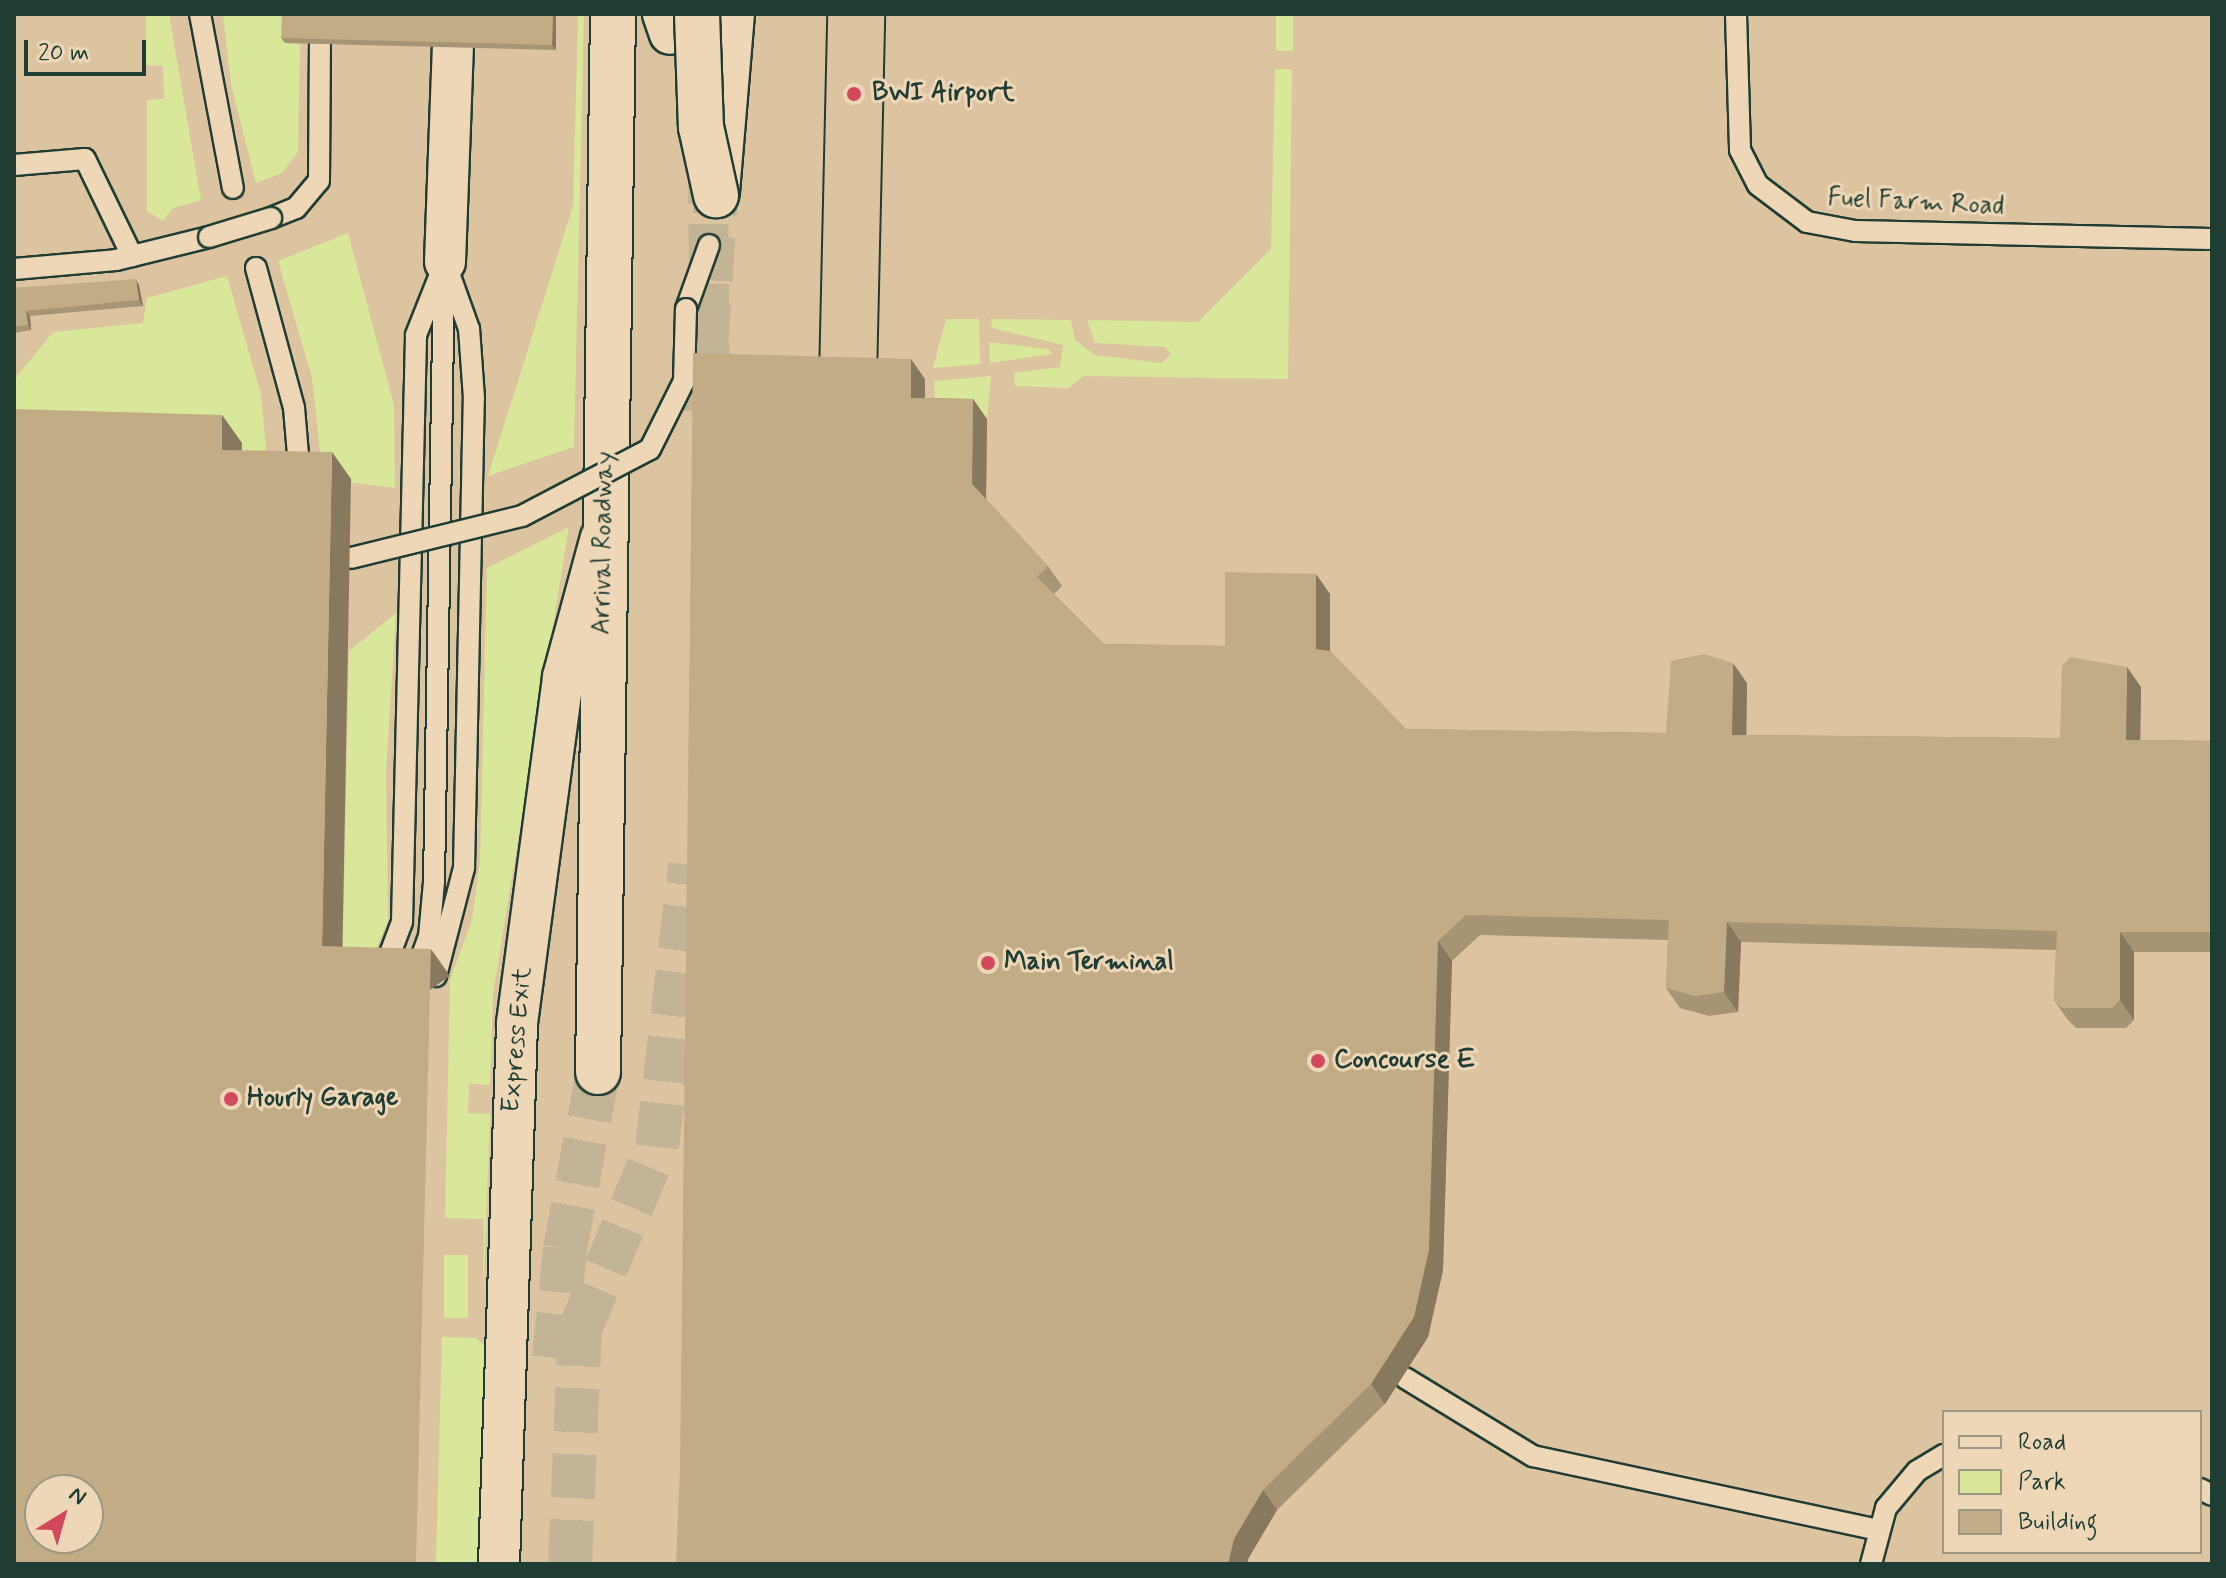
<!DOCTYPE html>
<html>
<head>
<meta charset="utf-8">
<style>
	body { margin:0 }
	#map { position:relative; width:2226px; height:1578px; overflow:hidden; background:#edd2af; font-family:Mynerve,sans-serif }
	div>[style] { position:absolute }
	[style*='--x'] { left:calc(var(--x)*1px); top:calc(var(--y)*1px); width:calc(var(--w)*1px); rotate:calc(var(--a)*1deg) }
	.built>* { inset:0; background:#dcc4a1 }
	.green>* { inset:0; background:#d9e79a; transform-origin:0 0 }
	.minor-tunnel>* { height:40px; margin-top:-20px; transform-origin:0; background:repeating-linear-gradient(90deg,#c4b496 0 40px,transparent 0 60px) }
	.secondary-tunnel>* { height:44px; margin-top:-22px; transform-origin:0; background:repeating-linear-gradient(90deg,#c4b496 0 44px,transparent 0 66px) }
	.roads { filter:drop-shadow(2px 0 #1f3d34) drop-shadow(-2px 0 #1f3d34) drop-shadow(0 2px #1f3d34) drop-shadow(0 -2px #1f3d34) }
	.service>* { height:20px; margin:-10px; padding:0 10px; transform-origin:10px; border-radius:10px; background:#eed7b7 }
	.minor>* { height:40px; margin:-20px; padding:0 20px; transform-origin:20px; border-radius:20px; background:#eed7b7 }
	.secondary>* { height:44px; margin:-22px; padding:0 22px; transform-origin:22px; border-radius:22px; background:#eed7b7 }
	.tram>* { height:2px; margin:-1px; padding:0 1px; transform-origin:1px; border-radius:1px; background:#1f3d34 }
	.bridges { filter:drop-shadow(2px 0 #1f3d34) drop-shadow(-2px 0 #1f3d34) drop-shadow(0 2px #1f3d34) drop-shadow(0 -2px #1f3d34) }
	.service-bridge>* { height:20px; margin:-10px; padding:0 10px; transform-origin:10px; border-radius:10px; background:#eed7b7 }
	.motorway-bridge>* { height:44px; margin:-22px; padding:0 22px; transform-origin:22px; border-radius:22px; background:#eed7b7 }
	.wall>* { inset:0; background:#a69473 }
	.shaded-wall>* { inset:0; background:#87785e; transform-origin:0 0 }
	.building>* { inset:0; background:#c1ac86 }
	.dots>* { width:22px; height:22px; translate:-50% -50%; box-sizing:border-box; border:4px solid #eed7b7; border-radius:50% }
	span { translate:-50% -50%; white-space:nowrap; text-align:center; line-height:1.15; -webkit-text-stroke:6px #eed7b7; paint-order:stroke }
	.poi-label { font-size:26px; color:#1f3d34; font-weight:700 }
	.left { translate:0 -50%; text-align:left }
	.street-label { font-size:26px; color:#1f3d34 }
	.frame { position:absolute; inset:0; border:16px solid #1f3d34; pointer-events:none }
	.legend { position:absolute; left:1942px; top:1410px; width:260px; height:144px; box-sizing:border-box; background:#eed7b7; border:2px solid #9b9983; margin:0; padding:10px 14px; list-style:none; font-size:24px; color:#1f3d34 }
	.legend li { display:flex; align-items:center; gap:16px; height:40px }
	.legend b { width:40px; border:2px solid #9b9983 }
	.north { position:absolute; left:24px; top:1474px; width:80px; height:80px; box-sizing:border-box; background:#eed7b7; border:2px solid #9b9983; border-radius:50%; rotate:37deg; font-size:22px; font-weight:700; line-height:32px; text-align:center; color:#1f3d34 }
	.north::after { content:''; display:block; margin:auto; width:28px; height:36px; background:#d1495b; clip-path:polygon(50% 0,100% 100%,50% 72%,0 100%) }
	.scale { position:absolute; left:24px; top:40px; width:122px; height:36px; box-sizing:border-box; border:4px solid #1f3d34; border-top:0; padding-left:10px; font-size:24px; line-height:28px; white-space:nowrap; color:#1f3d34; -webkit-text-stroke:6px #eed7b7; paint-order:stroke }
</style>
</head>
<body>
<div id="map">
	<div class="built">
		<i style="clip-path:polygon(evenodd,14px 14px,2212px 14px,2212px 1564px,14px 1564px,14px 14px,1944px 1412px,2200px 1412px,2200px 1552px,1944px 1552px,1944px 1412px,14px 14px,40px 1490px,88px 1490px,88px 1538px,40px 1538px,40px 1490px)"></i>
	</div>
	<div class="green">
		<i style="clip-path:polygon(146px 14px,169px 14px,201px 200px,173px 208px,163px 221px,147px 211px,147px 100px,164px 99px,163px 66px,146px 65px)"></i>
		<i style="clip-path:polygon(223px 14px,285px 14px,285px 43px,300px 44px,298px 152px,282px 173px,256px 183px,231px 85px)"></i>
		<i style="clip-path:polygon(578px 14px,584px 14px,574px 447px,488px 476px,573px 206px)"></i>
		<i style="left:1276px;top:14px;width:17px;height:37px"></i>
		<i style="clip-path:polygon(1275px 69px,1292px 69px,1288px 379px,1084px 376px,1069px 388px,1015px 386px,1014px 373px,1060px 367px,1063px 345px,992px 328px,991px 319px,1071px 320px,1075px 340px,1095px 355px,1161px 363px,1171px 354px,1165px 347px,1095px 343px,1087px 320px,1198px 322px,1271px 249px)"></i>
		<i style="clip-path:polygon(348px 233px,394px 405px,395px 488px,323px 479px,312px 378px,278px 261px)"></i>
		<i style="clip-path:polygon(227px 276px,261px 394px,269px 478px,241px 477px,242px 443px,16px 415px,14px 380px,53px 332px,143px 323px,147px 298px)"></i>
		<i style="clip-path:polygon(946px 319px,979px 319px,980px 364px,933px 368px)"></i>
		<i style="clip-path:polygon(989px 342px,1048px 349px,1052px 354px,990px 363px)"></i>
		<i style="clip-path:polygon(991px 376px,987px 419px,936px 418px,934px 381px)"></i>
		<i style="clip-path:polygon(569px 527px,493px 994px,490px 1085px,469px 1084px,468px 1113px,490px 1114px,483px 1310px,484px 1219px,445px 1218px,450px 980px,472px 920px,480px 861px,487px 568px)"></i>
		<i style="clip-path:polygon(396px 613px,386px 773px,388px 921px,365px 974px,342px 974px,349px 651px)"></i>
		<i style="left:444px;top:1255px;width:24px;height:63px"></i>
		<i style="clip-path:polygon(442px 1337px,476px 1338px,486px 1347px,480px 1564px,436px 1564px)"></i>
	</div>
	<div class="minor-tunnel">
		<i style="--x:708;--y:164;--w:244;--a:89.5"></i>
	</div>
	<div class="secondary-tunnel">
		<i style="--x:702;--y:412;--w:217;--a:-86.3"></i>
		<i style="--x:554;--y:1358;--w:110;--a:-84.2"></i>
		<i style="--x:565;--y:1249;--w:180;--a:-79.4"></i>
		<i style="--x:570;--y:1564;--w:235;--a:-87.6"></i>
		<i style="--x:580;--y:1329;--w:198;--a:-67.1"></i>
		<i style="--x:657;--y:1147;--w:284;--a:-83.3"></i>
	</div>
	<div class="roads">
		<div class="service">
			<i style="--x:200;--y:14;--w:177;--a:79.3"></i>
			<i style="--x:1736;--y:14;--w:136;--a:88.3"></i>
			<i style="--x:1740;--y:150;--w:39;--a:63"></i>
			<i style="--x:1758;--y:185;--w:61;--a:37.1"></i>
			<i style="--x:1807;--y:222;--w:49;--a:10.6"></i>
			<i style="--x:1855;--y:231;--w:357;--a:1.3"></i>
			<i style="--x:14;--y:165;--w:71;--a:-4.8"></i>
			<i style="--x:85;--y:159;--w:108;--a:64.1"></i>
			<i style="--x:271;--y:218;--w:27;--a:-22"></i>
			<i style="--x:296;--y:208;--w:35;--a:-50"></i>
			<i style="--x:319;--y:181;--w:137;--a:-89.6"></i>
			<i style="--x:256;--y:268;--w:145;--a:74.8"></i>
			<i style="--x:294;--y:408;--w:70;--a:85.1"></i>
			<i style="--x:14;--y:269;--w:102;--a:-5"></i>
			<i style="--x:116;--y:260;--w:96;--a:-13.9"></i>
			<i style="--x:686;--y:309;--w:68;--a:-70.2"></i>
			<i style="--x:383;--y:972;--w:53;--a:-69.2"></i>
			<i style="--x:402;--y:922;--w:587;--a:-88.63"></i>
			<i style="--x:416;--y:335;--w:79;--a:-68.3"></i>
			<i style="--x:416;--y:972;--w:37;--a:-70"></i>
			<i style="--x:429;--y:937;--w:55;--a:-84.8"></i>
			<i style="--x:434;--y:882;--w:611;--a:-89.06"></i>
			<i style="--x:436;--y:976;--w:112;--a:-75.5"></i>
			<i style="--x:464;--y:868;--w:470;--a:-88.8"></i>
			<i style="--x:474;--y:398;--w:69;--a:-94.1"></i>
			<i style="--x:469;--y:329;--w:71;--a:-109.7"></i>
			<i style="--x:1405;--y:1378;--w:150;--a:31.4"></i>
			<i style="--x:1533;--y:1456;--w:353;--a:12.1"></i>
			<i style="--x:2200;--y:1489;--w:13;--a:27"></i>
			<i style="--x:1871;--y:1564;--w:58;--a:-75"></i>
			<i style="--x:1886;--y:1508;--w:48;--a:-50"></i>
			<i style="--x:1917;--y:1471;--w:31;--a:-31"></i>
		</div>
		<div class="minor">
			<i style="--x:663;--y:14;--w:21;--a:71"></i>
			<i style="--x:445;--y:262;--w:215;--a:-87.9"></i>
			<i style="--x:499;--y:1564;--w:541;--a:-88.09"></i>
			<i style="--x:517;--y:1023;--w:349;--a:-82.4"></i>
			<i style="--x:563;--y:677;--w:145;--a:-74.8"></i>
		</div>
		<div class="secondary">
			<i style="--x:717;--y:192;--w:179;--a:-85.2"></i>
			<i style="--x:598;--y:1072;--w:1058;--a:-89.19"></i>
		</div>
	</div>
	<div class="tram">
		<i style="--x:819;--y:378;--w:364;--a:-88.7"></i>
		<i style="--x:877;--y:378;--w:364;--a:-88.7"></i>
	</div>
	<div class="bridges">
		<div class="service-bridge">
			<i style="--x:209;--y:237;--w:65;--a:-17"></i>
			<i style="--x:351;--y:558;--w:176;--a:-13.8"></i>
			<i style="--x:522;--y:516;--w:144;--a:-27.6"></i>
			<i style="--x:650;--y:449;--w:76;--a:-63.4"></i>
			<i style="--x:684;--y:381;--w:72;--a:-88.4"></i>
		</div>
		<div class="motorway-bridge">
			<i style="--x:697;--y:14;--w:113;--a:88"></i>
			<i style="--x:701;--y:127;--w:70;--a:77.6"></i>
		</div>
	</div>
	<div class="wall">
		<i style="clip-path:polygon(556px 14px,556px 50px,285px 43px,281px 38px)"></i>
		<i style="clip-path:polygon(139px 285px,143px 306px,30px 316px,31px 330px,14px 333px,14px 288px)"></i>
		<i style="clip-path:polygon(925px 379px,925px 398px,973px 399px,987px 419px,986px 499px,1048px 566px,1062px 586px,1054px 594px,1104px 644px,1225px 646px,1330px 594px,1330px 651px,1406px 729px,1666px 733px,1747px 683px,1746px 735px,2060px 738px,2141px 687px,2140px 740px,2212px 741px,2212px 952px,2134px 952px,2134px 1020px,2126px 1028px,2076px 1028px,2068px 1020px,2054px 1000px,2056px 950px,1741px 942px,1738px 1012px,1709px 1016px,1680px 1008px,1666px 988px,1668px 940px,1480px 935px,1452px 961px,1443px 1270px,1428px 1337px,1385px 1404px,1277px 1510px,1248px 1559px,1247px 1564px,676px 1564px)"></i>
	</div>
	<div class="shaded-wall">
		<i style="clip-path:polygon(553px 14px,556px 14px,556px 50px,552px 45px)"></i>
		<i style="clip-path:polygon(136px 279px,139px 285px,143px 306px,139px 300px)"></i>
		<i style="clip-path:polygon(26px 311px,30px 316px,31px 330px,28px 325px)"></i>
		<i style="clip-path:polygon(911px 359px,925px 379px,925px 418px,911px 398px)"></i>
		<i style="clip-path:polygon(973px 399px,987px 419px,986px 504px,972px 484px)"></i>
		<i style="clip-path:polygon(222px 415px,242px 443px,241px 477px,222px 450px)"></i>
		<i style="clip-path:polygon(332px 452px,351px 479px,342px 974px,322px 946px)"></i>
		<i style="clip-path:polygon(1316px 574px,1330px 594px,1330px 669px,1316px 649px)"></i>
		<i style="clip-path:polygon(1733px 663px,1747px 683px,1746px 755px,1732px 735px)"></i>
		<i style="clip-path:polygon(2127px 667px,2141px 687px,2140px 760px,2126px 740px)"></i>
		<i style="clip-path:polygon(1727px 922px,1741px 942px,1738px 1012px,1724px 992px)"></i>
		<i style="clip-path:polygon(2120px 932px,2134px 952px,2134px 1020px,2120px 1000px)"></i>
		<i style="clip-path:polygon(1438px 941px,1452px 961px,1443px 1270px,1428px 1337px,1385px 1404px,1371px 1384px)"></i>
		<i style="left:431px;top:949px;width:33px;height:615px;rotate:55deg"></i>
		<i style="clip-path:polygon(1263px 1490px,1277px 1510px,1248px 1559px,1247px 1564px,1228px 1564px,1234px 1539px)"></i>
	</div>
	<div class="building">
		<i style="clip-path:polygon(282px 14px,553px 14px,552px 45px,281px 38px)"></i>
		<i style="clip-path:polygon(136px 279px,139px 300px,26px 311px,28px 325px,14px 327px,14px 288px)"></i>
		<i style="clip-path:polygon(693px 353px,911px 359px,911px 398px,973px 399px,972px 484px,1048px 566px,1037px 577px,1104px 644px,1225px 646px,1225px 572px,1316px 574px,1316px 649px,1330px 651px,1406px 729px,1666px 733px,1671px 661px,1704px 654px,1733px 663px,1732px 735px,2060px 738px,2062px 666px,2070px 657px,2127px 667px,2126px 740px,2212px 741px,2212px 932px,2120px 932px,2120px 1000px,2112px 1008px,2062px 1008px,2054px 1000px,2057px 931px,1727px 922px,1724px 992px,1695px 996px,1666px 988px,1669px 920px,1466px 915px,1438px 941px,1429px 1250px,1414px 1317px,1371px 1384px,1263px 1490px,1234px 1539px,1228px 1564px,676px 1564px,680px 1469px)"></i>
		<i style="clip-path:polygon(evenodd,14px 409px,222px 415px,222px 450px,332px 452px,322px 946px,431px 949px,416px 1564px,14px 1564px,14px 409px,40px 1490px,88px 1490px,88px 1538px,40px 1538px,40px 1490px)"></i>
	</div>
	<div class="dots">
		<i style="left:854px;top:94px;background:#d1495b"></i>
		<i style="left:988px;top:963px;background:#d1495b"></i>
		<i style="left:1318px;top:1061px;background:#d1495b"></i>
		<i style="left:231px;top:1099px;background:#d1495b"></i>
	</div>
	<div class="poi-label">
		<span class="left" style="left:872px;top:94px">BWI Airport</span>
		<span class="left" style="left:1004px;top:963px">Main Terminal</span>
		<span class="left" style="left:1334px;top:1061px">Concourse E</span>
		<span class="left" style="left:247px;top:1099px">Hourly Garage</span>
	</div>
	<div class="street-label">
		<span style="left:1916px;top:203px;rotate:3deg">Fuel Farm Road</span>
		<span style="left:604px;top:543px;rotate:-89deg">Arrival Roadway</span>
		<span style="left:518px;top:1040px;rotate:-85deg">Express Exit</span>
	</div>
	<div class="frame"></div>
	<ul class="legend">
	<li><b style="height:10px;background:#eed7b7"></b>Road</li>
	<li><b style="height:22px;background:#d9e79a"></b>Park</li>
	<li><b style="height:22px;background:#c1ac86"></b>Building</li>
	</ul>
	<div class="north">N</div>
	<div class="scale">20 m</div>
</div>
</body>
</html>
